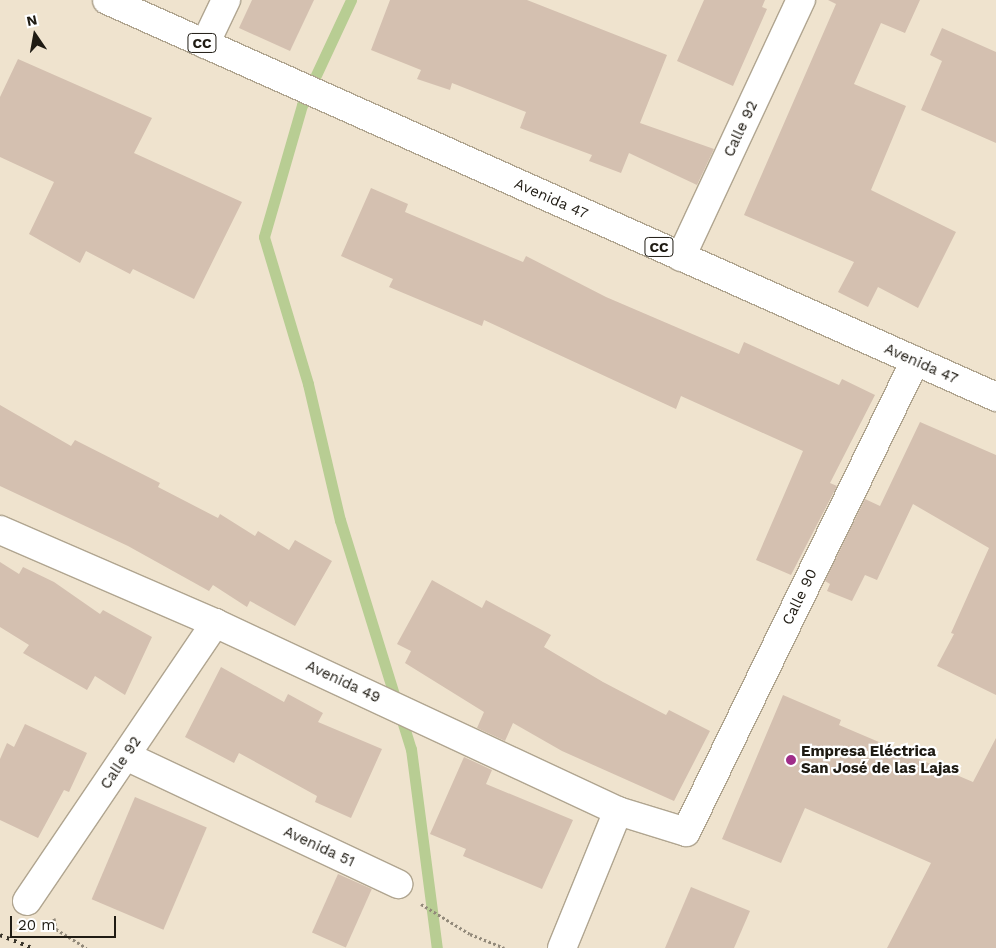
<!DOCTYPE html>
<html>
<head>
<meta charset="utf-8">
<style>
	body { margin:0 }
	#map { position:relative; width:996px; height:948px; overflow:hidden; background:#efe3ce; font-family:"Work Sans",sans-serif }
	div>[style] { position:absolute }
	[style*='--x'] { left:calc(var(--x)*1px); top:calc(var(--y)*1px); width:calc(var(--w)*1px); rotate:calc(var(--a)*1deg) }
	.stream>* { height:11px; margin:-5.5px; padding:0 5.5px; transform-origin:5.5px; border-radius:5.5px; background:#b8cd93 }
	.building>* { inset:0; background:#d4c0b0; transform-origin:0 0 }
	.path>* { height:3px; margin-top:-1.5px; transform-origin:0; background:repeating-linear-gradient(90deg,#92897a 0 2.5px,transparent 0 5px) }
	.roads { filter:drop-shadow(1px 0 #b0a590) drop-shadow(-1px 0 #b0a590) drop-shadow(0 1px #b0a590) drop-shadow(0 -1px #b0a590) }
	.minor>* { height:28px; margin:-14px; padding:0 14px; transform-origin:14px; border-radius:14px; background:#fff }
	.major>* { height:28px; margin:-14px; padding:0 14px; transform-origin:14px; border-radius:14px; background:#fff }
	.rail>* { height:4px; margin-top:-2px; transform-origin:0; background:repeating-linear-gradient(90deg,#39342a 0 2.5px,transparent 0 7.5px) }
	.dots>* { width:14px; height:14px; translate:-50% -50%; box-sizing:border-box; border:2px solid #fff; border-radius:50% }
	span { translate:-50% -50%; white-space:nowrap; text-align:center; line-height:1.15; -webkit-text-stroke:4.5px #fff; paint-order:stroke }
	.shield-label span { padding:1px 4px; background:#fff; border:1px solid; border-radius:4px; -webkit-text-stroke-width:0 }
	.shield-label { font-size:14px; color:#1f1b13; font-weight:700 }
	.street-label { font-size:15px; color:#1f1b13 }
	.poi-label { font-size:15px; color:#1f1b13; font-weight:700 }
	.left { translate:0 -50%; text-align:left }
	.north { position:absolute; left:10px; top:10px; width:50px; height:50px; -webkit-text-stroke:4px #fff; paint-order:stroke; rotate:348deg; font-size:14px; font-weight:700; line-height:20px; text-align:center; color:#1f1b13 }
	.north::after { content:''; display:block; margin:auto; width:18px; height:22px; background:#1f1b13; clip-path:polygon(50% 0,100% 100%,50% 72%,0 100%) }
	.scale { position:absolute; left:10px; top:916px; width:106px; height:22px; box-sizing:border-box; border:2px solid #1f1b13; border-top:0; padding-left:6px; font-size:15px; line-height:18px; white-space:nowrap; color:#1f1b13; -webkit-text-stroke:4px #fff; paint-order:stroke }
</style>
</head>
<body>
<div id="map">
	<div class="stream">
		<i style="--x:351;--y:0;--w:116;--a:115"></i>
		<i style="--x:302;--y:105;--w:137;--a:106.1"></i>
		<i style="--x:264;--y:237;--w:153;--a:73.3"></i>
		<i style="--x:308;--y:384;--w:140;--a:76.8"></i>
		<i style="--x:340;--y:520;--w:240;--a:72.8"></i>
		<i style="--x:411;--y:749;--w:201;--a:82.6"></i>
	</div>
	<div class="building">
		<i style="clip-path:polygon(252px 0,314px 0,290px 51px,239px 28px)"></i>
		<i style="clip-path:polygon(390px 0,527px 0,667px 55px,640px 123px,714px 149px,697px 185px,629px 153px,621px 173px,589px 161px,592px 155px,520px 128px,526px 112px,452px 83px,450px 90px,417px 79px,421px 70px,371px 50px)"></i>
		<i style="clip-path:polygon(704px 0,765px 0,762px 7px,767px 9px,733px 86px,677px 61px)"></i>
		<i style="clip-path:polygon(828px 0,920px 0,905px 33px,881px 23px,854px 84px,906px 106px,871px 190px,956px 232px,918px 308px,878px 287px,868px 307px,838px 292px,854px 262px,744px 215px,836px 4px)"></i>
		<i style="clip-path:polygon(942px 28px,996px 52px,996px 143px,921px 110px,942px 61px,930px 55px)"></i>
		<i style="clip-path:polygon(18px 59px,152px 118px,134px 153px,242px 202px,194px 299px,133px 269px,130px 274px,86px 251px,80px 263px,29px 234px,54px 182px,0 157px,0 97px)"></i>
		<i style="clip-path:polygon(371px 188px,408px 204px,405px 212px,523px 262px,526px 256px,606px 297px,739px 354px,744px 342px,839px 385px,842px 379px,875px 395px,830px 483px,837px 486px,791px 575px,756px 560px,803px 451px,681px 396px,676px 409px,484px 320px,482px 326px,389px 287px,393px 279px,341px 256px)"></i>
		<i style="clip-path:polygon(0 405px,71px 446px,75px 440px,160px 483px,158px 487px,218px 518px,220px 514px,255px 536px,258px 531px,289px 550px,295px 540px,332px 561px,295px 626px,250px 601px,247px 607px,213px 585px,209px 591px,128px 546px,0 486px)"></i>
		<i style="clip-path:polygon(920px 422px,996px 455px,996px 695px,937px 666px,954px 634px,951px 633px,989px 548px,913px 504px,877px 580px,865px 575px,852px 601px,827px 591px,830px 584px,825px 581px,865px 499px,880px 506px)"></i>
		<i style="clip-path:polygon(0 562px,19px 574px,23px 567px,54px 582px,100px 614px,103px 610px,152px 637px,125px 695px,95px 676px,87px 690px,23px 653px,29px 645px,0 627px)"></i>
		<i style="clip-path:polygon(432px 580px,482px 608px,486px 600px,551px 635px,544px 647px,603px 682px,666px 715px,669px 710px,710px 731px,674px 801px,562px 751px,513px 723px,505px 741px,477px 728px,484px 712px,405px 663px,411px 651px,397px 644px)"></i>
		<i style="clip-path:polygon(221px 667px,284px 702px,288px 694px,323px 713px,318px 722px,382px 749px,351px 818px,315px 802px,317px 796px,239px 753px,234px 763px,185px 737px)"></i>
		<i style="clip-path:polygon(783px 695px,841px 720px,839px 725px,973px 782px,996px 738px,996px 948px,887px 948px,931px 863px,805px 808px,781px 863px,722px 839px)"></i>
		<i style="clip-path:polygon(25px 724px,87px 753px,69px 792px,64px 790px,38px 838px,0 820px,0 759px,7px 743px,14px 747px)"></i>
		<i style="clip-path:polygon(464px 757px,492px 770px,486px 784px,573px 820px,542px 889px,463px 856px,466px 849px,430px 834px)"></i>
		<i style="left:135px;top:797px;width:78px;height:111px;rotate:23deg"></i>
		<i style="left:338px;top:874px;width:37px;height:64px;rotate:24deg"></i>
		<i style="clip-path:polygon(691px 887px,750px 911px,734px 948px,665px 948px)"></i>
	</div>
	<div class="path">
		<i style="--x:421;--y:904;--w:57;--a:31.5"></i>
		<i style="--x:470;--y:934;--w:37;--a:22"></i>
		<i style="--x:54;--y:918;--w:11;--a:80"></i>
		<i style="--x:56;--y:929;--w:36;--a:32"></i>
	</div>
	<div class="roads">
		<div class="minor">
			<i style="--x:205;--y:44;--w:49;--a:-64.5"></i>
			<i style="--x:681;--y:257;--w:284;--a:-65"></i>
			<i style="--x:0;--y:530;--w:234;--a:23.4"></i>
			<i style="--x:215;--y:623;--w:445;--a:25"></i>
			<i style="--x:618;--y:811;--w:71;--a:17.2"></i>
			<i style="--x:686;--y:832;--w:524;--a:-64.07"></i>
			<i style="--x:126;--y:756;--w:301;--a:25.2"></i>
			<i style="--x:27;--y:901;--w:336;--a:-55.9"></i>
			<i style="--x:562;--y:948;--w:148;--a:-67.8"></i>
		</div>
		<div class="major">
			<i style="--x:107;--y:0;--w:974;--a:24.06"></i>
		</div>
	</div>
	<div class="rail">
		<i style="--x:0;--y:935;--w:35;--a:22"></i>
	</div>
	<div class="dots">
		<i style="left:791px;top:760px;background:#a02d89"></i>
	</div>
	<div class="shield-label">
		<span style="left:202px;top:43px">CC</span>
		<span style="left:659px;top:247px">CC</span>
	</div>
	<div class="street-label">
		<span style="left:741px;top:129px;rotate:-65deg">Calle 92</span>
		<span style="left:551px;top:199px;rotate:24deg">Avenida 47</span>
		<span style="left:921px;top:364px;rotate:24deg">Avenida 47</span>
		<span style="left:800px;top:597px;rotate:-64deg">Calle 90</span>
		<span style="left:343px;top:682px;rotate:25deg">Avenida 49</span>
		<span style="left:121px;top:763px;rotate:-56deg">Calle 92</span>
		<span style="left:319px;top:847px;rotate:25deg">Avenida 51</span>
	</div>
	<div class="poi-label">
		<span class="left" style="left:801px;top:760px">Empresa Eléctrica<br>San José de las Lajas</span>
	</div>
	<div class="north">N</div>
	<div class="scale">20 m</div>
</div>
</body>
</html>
